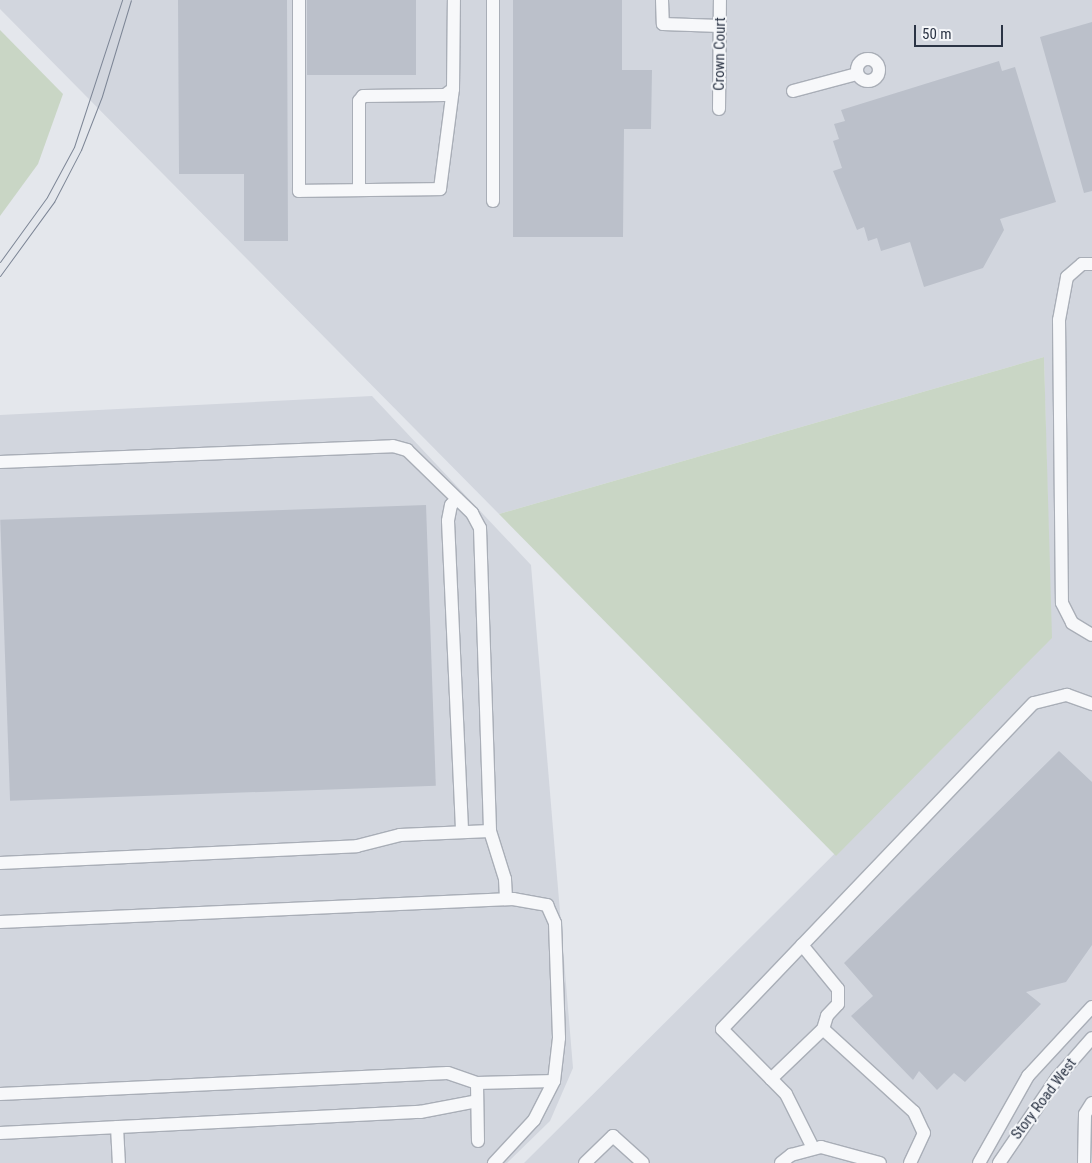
<!DOCTYPE html>
<html>
<head>
<meta charset="utf-8">
<style>
	body { margin:0 }
	#map { position:relative; width:1092px; height:1163px; overflow:hidden; background:#e4e7ec; font-family:"Roboto Condensed",sans-serif }
	div>[style] { position:absolute }
	[style*='--x'] { left:calc(var(--x)*1px); top:calc(var(--y)*1px); width:calc(var(--w)*1px); rotate:calc(var(--a)*1deg) }
	.built>* { inset:0; background:#d2d6de }
	.green>* { inset:0; background:#c9d6c5 }
	.building>* { inset:0; background:#bbc0ca; transform-origin:0 0 }
	.roads { filter:drop-shadow(1px 0 #a9aeb7) drop-shadow(-1px 0 #a9aeb7) drop-shadow(0 1px #a9aeb7) drop-shadow(0 -1px #a9aeb7) }
	.minor>* { height:12px; margin:-6px; padding:0 6px; transform-origin:6px; border-radius:6px; background:#f7f8fa }
	.minor>.ring { margin:-6px; padding:0; box-sizing:content-box; background:none; border:12px solid #f7f8fa; border-radius:50% }
	.tram>* { height:1px; margin:-0.5px; padding:0 0.5px; transform-origin:0.5px; border-radius:0.5px; background:#7d8696 }
	span { translate:-50% -50%; white-space:nowrap; text-align:center; line-height:1.15; -webkit-text-stroke:4px #f4f6f9; paint-order:stroke }
	.street-label { font-size:15px; color:#2b3445 }
	.scale { position:absolute; left:914px; top:25px; width:89px; height:22px; box-sizing:border-box; border:2px solid #2b3445; border-top:0; padding-left:6px; font-size:15px; line-height:18px; white-space:nowrap; color:#2b3445; -webkit-text-stroke:4px #f4f6f9; paint-order:stroke }
</style>
</head>
<body>
<div id="map">
	<div class="built">
		<i style="clip-path:polygon(0 0,1092px 0,1092px 1163px,524px 1163px,1051px 638px,1044px 357px,499px 514px,0 9px)"></i>
		<i style="clip-path:polygon(372px 396px,531px 565px,573px 1068px,550px 1121px,507px 1163px,0 1163px,0 415px)"></i>
	</div>
	<div class="green">
		<i style="clip-path:polygon(0 30px,63px 94px,38px 164px,0 216px)"></i>
		<i style="clip-path:polygon(1044px 357px,1052px 638px,836px 856px,499px 514px)"></i>
	</div>
	<div class="building">
		<i style="clip-path:polygon(178px 0,287px 0,288px 241px,244px 241px,244px 174px,179px 174px)"></i>
		<i style="left:307px;top:0;width:109px;height:75px"></i>
		<i style="clip-path:polygon(513px 0,622px 0,622px 70px,652px 70px,651px 129px,624px 129px,623px 237px,513px 237px)"></i>
		<i style="clip-path:polygon(1092px 22px,1092px 191px,1084px 193px,1040px 37px)"></i>
		<i style="clip-path:polygon(999px 61px,1002px 71px,1015px 67px,1056px 202px,1000px 219px,1004px 230px,983px 268px,924px 287px,910px 242px,881px 251px,877px 238px,868px 241px,864px 227px,857px 230px,833px 171px,842px 168px,833px 141px,839px 139px,834px 124px,845px 121px,841px 110px)"></i>
		<i style="left:426px;top:505px;width:281px;height:426px;rotate:88deg"></i>
		<i style="clip-path:polygon(1059px 751px,1092px 782px,1092px 945px,1066px 982px,1026px 992px,1041px 1004px,965px 1082px,954px 1073px,937px 1090px,919px 1071px,913px 1080px,851px 1016px,873px 996px,844px 963px)"></i>
	</div>
	<div class="roads">
		<div class="minor">
			<i style="--x:299;--y:0;--w:191;--a:90"></i>
			<i style="--x:299;--y:191;--w:141;--a:-0.8"></i>
			<i style="--x:440;--y:189;--w:101;--a:-82.6"></i>
			<i style="--x:493;--y:0;--w:201;--a:90"></i>
			<i style="--x:662;--y:0;--w:24;--a:88"></i>
			<i style="--x:663;--y:24;--w:57;--a:2"></i>
			<i class="ring" style="left:857px;top:59px;width:10px;height:10px"></i>
			<i style="--x:793;--y:91;--w:66;--a:-14.9"></i>
			<i style="--x:719;--y:109;--w:109;--a:-89.5"></i>
			<i style="--x:359;--y:190;--w:89;--a:-90"></i>
			<i style="--x:359;--y:101;--w:6;--a:-51"></i>
			<i style="--x:363;--y:96;--w:82;--a:-0.7"></i>
			<i style="--x:445;--y:95;--w:10;--a:-37"></i>
			<i style="--x:453;--y:89;--w:89;--a:-89.4"></i>
			<i style="--x:1092;--y:264;--w:10;--a:180"></i>
			<i style="--x:1082;--y:264;--w:20;--a:139"></i>
			<i style="--x:1067;--y:277;--w:44;--a:100.5"></i>
			<i style="--x:1059;--y:320;--w:283;--a:89.4"></i>
			<i style="--x:1062;--y:603;--w:22;--a:63"></i>
			<i style="--x:1072;--y:623;--w:23;--a:31"></i>
			<i style="--x:0;--y:462;--w:393;--a:-2.3"></i>
			<i style="--x:393;--y:446;--w:15;--a:16"></i>
			<i style="--x:407;--y:450;--w:91;--a:44.1"></i>
			<i style="--x:472;--y:513;--w:17;--a:62"></i>
			<i style="--x:480;--y:528;--w:303;--a:88.1"></i>
			<i style="--x:457;--y:499;--w:8;--a:135"></i>
			<i style="--x:451;--y:505;--w:16;--a:101"></i>
			<i style="--x:448;--y:521;--w:311;--a:87.4"></i>
			<i style="--x:0;--y:863;--w:357;--a:-2.7"></i>
			<i style="--x:357;--y:846;--w:44;--a:-14.3"></i>
			<i style="--x:400;--y:835;--w:90;--a:-2.5"></i>
			<i style="--x:490;--y:831;--w:50;--a:72.6"></i>
			<i style="--x:505;--y:879;--w:20;--a:87"></i>
			<i style="--x:0;--y:922;--w:514;--a:-2.57"></i>
			<i style="--x:513;--y:899;--w:35;--a:10"></i>
			<i style="--x:547;--y:905;--w:20;--a:66"></i>
			<i style="--x:555;--y:923;--w:115;--a:88"></i>
			<i style="--x:559;--y:1038;--w:43;--a:96.6"></i>
			<i style="--x:554;--y:1081;--w:44;--a:117.1"></i>
			<i style="--x:534;--y:1120;--w:59;--a:132.9"></i>
			<i style="--x:802;--y:945;--w:57;--a:50.7"></i>
			<i style="--x:838;--y:989;--w:15;--a:90"></i>
			<i style="--x:838;--y:1004;--w:16;--a:133"></i>
			<i style="--x:827;--y:1016;--w:14;--a:107"></i>
			<i style="--x:771;--y:1079;--w:72;--a:-43.9"></i>
			<i style="--x:823;--y:1029;--w:123;--a:42.4"></i>
			<i style="--x:914;--y:1112;--w:23;--a:65"></i>
			<i style="--x:924;--y:1133;--w:33;--a:115"></i>
			<i style="--x:0;--y:1094;--w:448;--a:-2.7"></i>
			<i style="--x:448;--y:1073;--w:31;--a:19"></i>
			<i style="--x:117;--y:1127;--w:36;--a:87"></i>
			<i style="--x:0;--y:1133;--w:421;--a:-2.9"></i>
			<i style="--x:420;--y:1112;--w:58;--a:-10.9"></i>
			<i style="--x:478;--y:1141;--w:58;--a:-91"></i>
			<i style="--x:477;--y:1083;--w:77;--a:-1.5"></i>
			<i style="--x:813;--y:1148;--w:60;--a:-116.6"></i>
			<i style="--x:786;--y:1094;--w:91;--a:-134.6"></i>
			<i style="--x:722;--y:1029;--w:451;--a:-46.3"></i>
			<i style="--x:1034;--y:703;--w:34;--a:-14"></i>
			<i style="--x:1067;--y:695;--w:27;--a:20"></i>
			<i style="--x:585;--y:1163;--w:39;--a:-44"></i>
			<i style="--x:613;--y:1136;--w:40;--a:42"></i>
			<i style="--x:781;--y:1163;--w:13;--a:-39"></i>
			<i style="--x:791;--y:1155;--w:31;--a:-15"></i>
			<i style="--x:821;--y:1147;--w:61;--a:15.2"></i>
			<i style="--x:979;--y:1163;--w:100;--a:-60.6"></i>
			<i style="--x:1028;--y:1076;--w:94;--a:-47.2"></i>
			<i style="--x:999;--y:1163;--w:103;--a:-55.7"></i>
			<i style="--x:1057;--y:1078;--w:53;--a:-48.8"></i>
			<i style="--x:1084;--y:1163;--w:49;--a:-88.8"></i>
			<i style="--x:1085;--y:1114;--w:13;--a:-58"></i>
		</div>
	</div>
	<div class="tram">
		<i style="--x:0;--y:262;--w:80;--a:-54.1"></i>
		<i style="--x:47;--y:197;--w:57;--a:-61.6"></i>
		<i style="--x:74;--y:147;--w:155;--a:-71.9"></i>
		<i style="--x:0;--y:276;--w:92;--a:-53.9"></i>
		<i style="--x:54;--y:202;--w:59;--a:-62.6"></i>
		<i style="--x:81;--y:150;--w:58;--a:-68.7"></i>
		<i style="--x:102;--y:96;--w:100;--a:-73.2"></i>
	</div>
	<div class="street-label">
		<span style="left:720px;top:54px;rotate:-89deg">Crown Court</span>
		<span style="left:1044px;top:1099px;rotate:-53deg">Story Road West</span>
	</div>
	<div class="scale">50 m</div>
</div>
</body>
</html>
